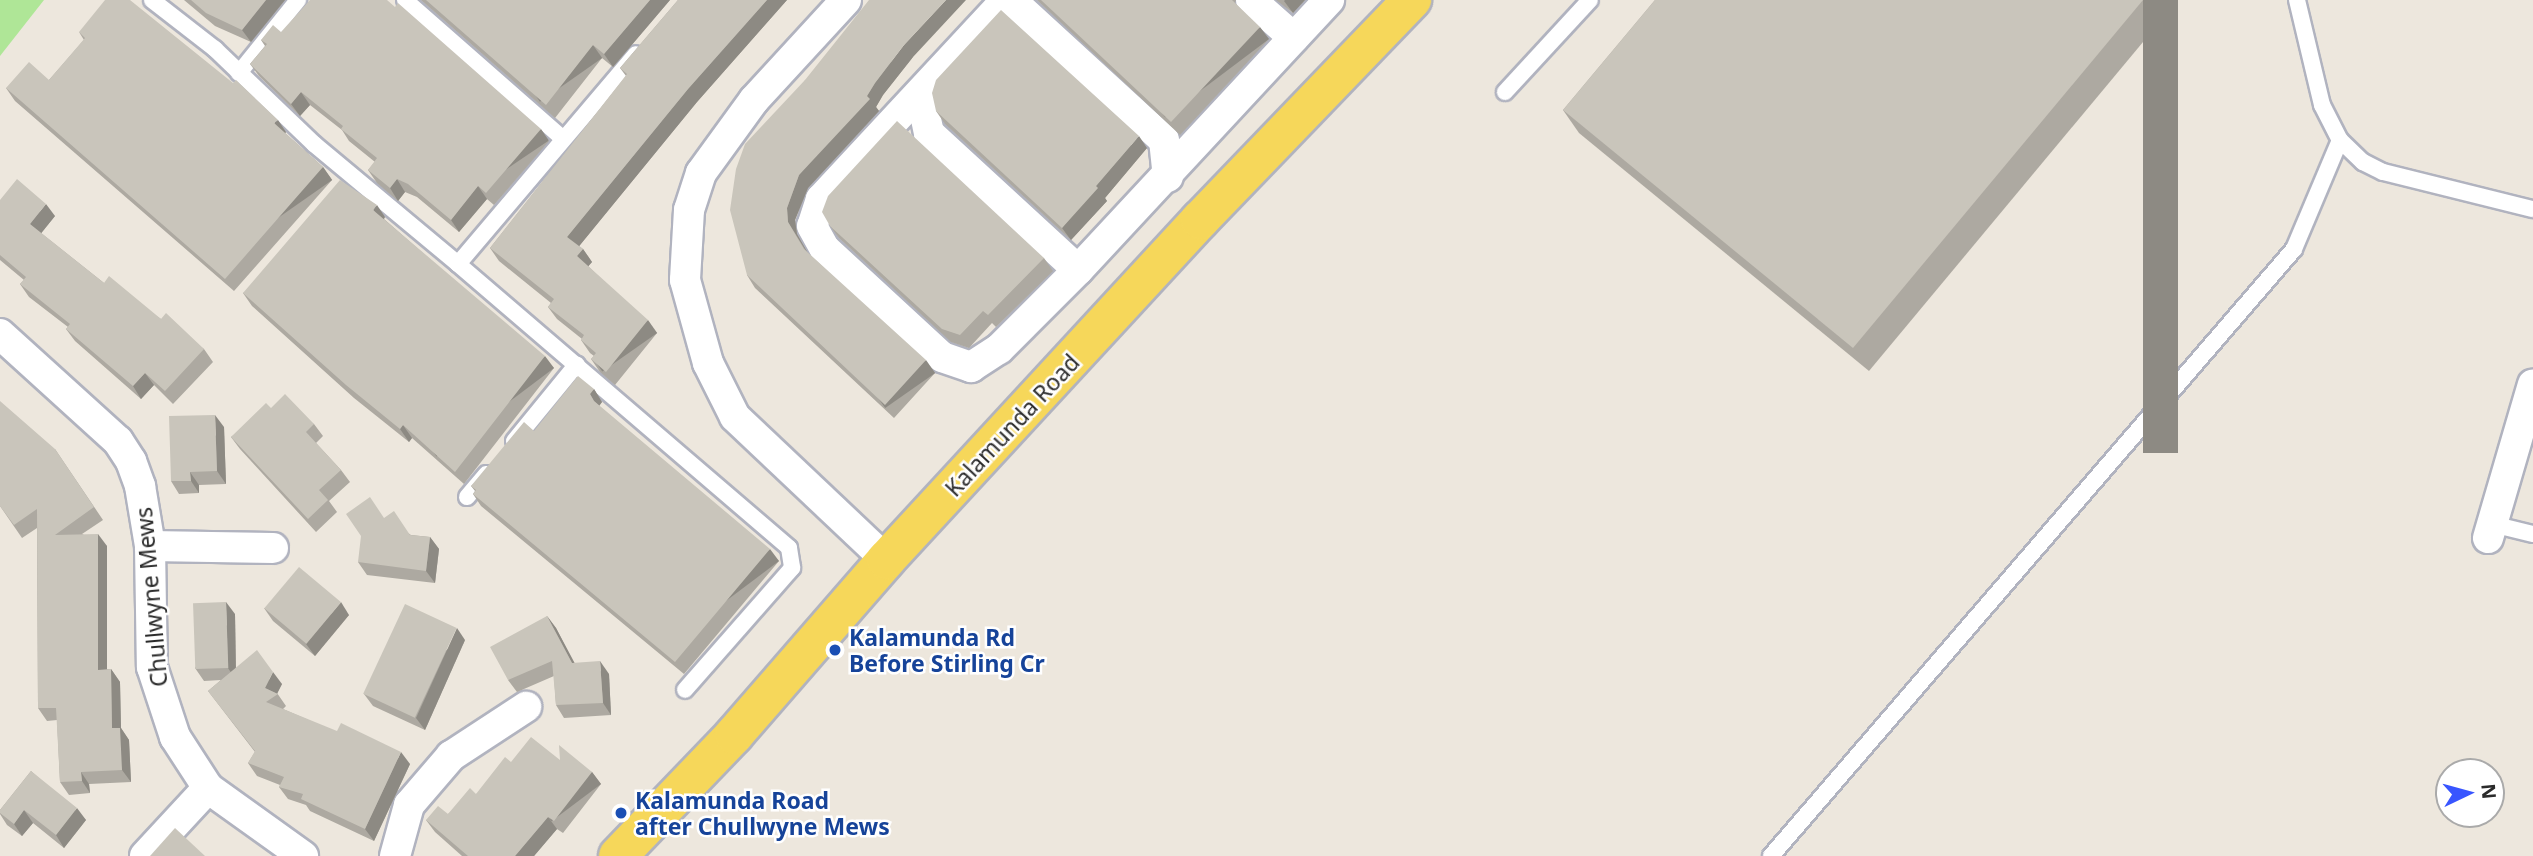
<!DOCTYPE html>
<html>
<head>
<meta charset="utf-8">
<style>
	body { margin:0 }
	#map { position:relative; width:2533px; height:856px; overflow:hidden; background:#ede7dd; font-family:"Noto Sans",sans-serif }
	div>[style] { position:absolute }
	[style*='--x'] { left:calc(var(--x)*1px); top:calc(var(--y)*1px); width:calc(var(--w)*1px); rotate:calc(var(--a)*1deg) }
	.green>* { inset:0; background:#afe697 }
	.roads { filter:drop-shadow(2px 0 #b1b3bf) drop-shadow(-2px 0 #b1b3bf) drop-shadow(0 2px #b1b3bf) drop-shadow(0 -2px #b1b3bf) }
	.service>* { height:16px; margin:-8px; padding:0 8px; transform-origin:8px; border-radius:8px; background:#fff }
	.minor>* { height:30px; margin:-15px; padding:0 15px; transform-origin:15px; border-radius:15px; background:#fff }
	.primary>* { height:38px; margin:-19px; padding:0 19px; transform-origin:19px; border-radius:19px; background:#f6d75a }
	.wall>* { inset:0; background:#ada9a1 }
	.shaded-wall>* { inset:0; background:#8d8a83; transform-origin:0 0 }
	.building>* { inset:0; background:#c9c5bb; transform-origin:0 0 }
	.dots>* { width:19px; height:19px; translate:-50% -50%; box-sizing:border-box; border:4px solid #fff; border-radius:50% }
	span { translate:-50% -50%; white-space:nowrap; text-align:center; line-height:1.15; -webkit-text-stroke:5px #fff; paint-order:stroke }
	.street-label { font-size:23px; color:#2b2b2b }
	.transit-label { font-size:23px; color:#164399; font-weight:700 }
	.left { translate:0 -50%; text-align:left }
	.north { position:absolute; left:2435px; top:758px; width:70px; height:70px; box-sizing:border-box; background:#fff; border:2px solid #aaa; border-radius:50%; rotate:85deg; font-size:19px; font-weight:700; line-height:28px; text-align:center; color:#2b2b2b }
	.north::after { content:''; display:block; margin:auto; width:24px; height:32px; background:#3855ff; clip-path:polygon(50% 0,100% 100%,50% 72%,0 100%) }
</style>
</head>
<body>
<div id="map">
	<div class="green">
		<i style="clip-path:polygon(0 0,44px 0,0 56px)"></i>
	</div>
	<div class="roads">
		<div class="service">
			<i style="--x:152;--y:0;--w:80;--a:37.9"></i>
			<i style="--x:215;--y:49;--w:137;--a:43.8"></i>
			<i style="--x:314;--y:144;--w:187;--a:39.8"></i>
			<i style="--x:458;--y:264;--w:275;--a:-49.7"></i>
			<i style="--x:405;--y:0;--w:210;--a:41.3"></i>
			<i style="--x:2297;--y:0;--w:108;--a:76.6"></i>
			<i style="--x:2322;--y:105;--w:39;--a:63"></i>
			<i style="--x:2340;--y:140;--w:32;--a:44"></i>
			<i style="--x:2363;--y:162;--w:22;--a:27"></i>
			<i style="--x:2383;--y:172;--w:154;--a:13.9"></i>
			<i style="--x:239;--y:73;--w:94;--a:-51.1"></i>
			<i style="--x:1505;--y:92;--w:125;--a:-47.3"></i>
			<i style="--x:458;--y:264;--w:436;--a:40.6"></i>
			<i style="--x:789;--y:548;--w:20;--a:81"></i>
			<i style="--x:792;--y:568;--w:162;--a:131.3"></i>
			<i style="--x:514;--y:441;--w:99;--a:-50.7"></i>
			<i style="--x:467;--y:497;--w:30;--a:-50"></i>
			<i style="--x:2492;--y:524;--w:42;--a:13.7"></i>
			<i style="--x:1771;--y:856;--w:801;--a:-49.25"></i>
			<i style="--x:2294;--y:249;--w:118;--a:-67.1"></i>
		</div>
		<div class="minor">
			<i style="--x:846;--y:0;--w:136;--a:132.6"></i>
			<i style="--x:754;--y:100;--w:90;--a:126"></i>
			<i style="--x:701;--y:173;--w:39;--a:108"></i>
			<i style="--x:689;--y:210;--w:70;--a:93.3"></i>
			<i style="--x:685;--y:280;--w:86;--a:74.5"></i>
			<i style="--x:708;--y:363;--w:60;--a:63.4"></i>
			<i style="--x:735;--y:417;--w:208;--a:43.4"></i>
			<i style="--x:1006;--y:0;--w:272;--a:132.9"></i>
			<i style="--x:821;--y:199;--w:28;--a:108"></i>
			<i style="--x:812;--y:226;--w:26;--a:61"></i>
			<i style="--x:825;--y:249;--w:159;--a:42.7"></i>
			<i style="--x:942;--y:357;--w:31;--a:19"></i>
			<i style="--x:971;--y:367;--w:33;--a:-33"></i>
			<i style="--x:999;--y:349;--w:112;--a:-45"></i>
			<i style="--x:1078;--y:270;--w:369;--a:-47.1"></i>
			<i style="--x:1011;--y:0;--w:207;--a:42.5"></i>
			<i style="--x:1164;--y:140;--w:37;--a:84"></i>
			<i style="--x:1251;--y:0;--w:57;--a:41.5"></i>
			<i style="--x:928;--y:85;--w:21;--a:104"></i>
			<i style="--x:923;--y:105;--w:29;--a:78"></i>
			<i style="--x:929;--y:133;--w:202;--a:42.6"></i>
			<i style="--x:0;--y:334;--w:159;--a:42.2"></i>
			<i style="--x:118;--y:441;--w:24;--a:57"></i>
			<i style="--x:131;--y:461;--w:27;--a:70"></i>
			<i style="--x:140;--y:486;--w:61;--a:80.5"></i>
			<i style="--x:150;--y:546;--w:121;--a:89.1"></i>
			<i style="--x:152;--y:667;--w:74;--a:71.8"></i>
			<i style="--x:175;--y:737;--w:61;--a:57.1"></i>
			<i style="--x:208;--y:788;--w:117;--a:35.6"></i>
			<i style="--x:2488;--y:538;--w:160;--a:-73.7"></i>
			<i style="--x:150;--y:546;--w:123;--a:0.9"></i>
			<i style="--x:145;--y:856;--w:93;--a:-47.2"></i>
			<i style="--x:395;--y:856;--w:53;--a:-74.6"></i>
			<i style="--x:409;--y:805;--w:65;--a:-49.4"></i>
			<i style="--x:451;--y:756;--w:90;--a:-33.2"></i>
		</div>
		<div class="primary">
			<i style="--x:618;--y:856;--w:168;--a:-46.2"></i>
			<i style="--x:734;--y:735;--w:232;--a:-49"></i>
			<i style="--x:886;--y:560;--w:463;--a:-47.3"></i>
			<i style="--x:1200;--y:220;--w:306;--a:-46.1"></i>
		</div>
	</div>
	<div class="wall">
		<i style="clip-path:polygon(184px 0,285px 0,251px 42px,215px 26px)"></i>
		<i style="clip-path:polygon(421px 0,670px 0,613px 67px,602px 58px,555px 118px)"></i>
		<i style="clip-path:polygon(678px 0,787px 0,697px 102px,579px 246px,583px 249px,592px 262px,588px 266px,657px 333px,615px 385px,600px 372px,591px 359px,594px 356px,590px 353px,581px 340px,582px 339px,557px 319px,548px 307px,551px 303px,499px 261px,490px 248px,626px 76px,620px 68px)"></i>
		<i style="clip-path:polygon(1037px 0,1236px 0,1235px 3px,1269px 39px,1180px 135px)"></i>
		<i style="clip-path:polygon(1276px 0,1305px 0,1293px 13px)"></i>
		<i style="clip-path:polygon(1655px 0,2178px 0,1869px 371px,1579px 133px,1563px 110px)"></i>
		<i style="clip-path:polygon(79px 32px,286px 132px,285px 133px,323px 167px,332px 180px,234px 291px,15px 101px,6px 88px,49px 80px,84px 40px)"></i>
		<i style="clip-path:polygon(281px 32px,549px 141px,494px 205px,487px 199px,459px 232px,417px 197px,405px 192px,398px 201px,377px 183px,368px 170px,375px 162px,349px 141px,342px 130px,310px 105px,300px 116px,259px 76px,250px 64px,265px 46px,261px 40px)"></i>
		<i style="clip-path:polygon(913px 57px,883px 95px,876px 107px,879px 111px,808px 188px,795px 220px,797px 234px,807px 252px,935px 373px,894px 418px,755px 288px,747px 275px,805px 80px)"></i>
		<i style="clip-path:polygon(936px 111px,1147px 148px,1105px 198px,1107px 201px,1071px 240px,945px 124px)"></i>
		<i style="clip-path:polygon(0 200px,55px 216px,41px 233px,104px 283px,161px 319px,204px 349px,213px 362px,173px 404px,154px 385px,141px 399px,75px 341px,66px 329px,68px 327px,29px 297px,20px 284px,24px 280px,0 260px)"></i>
		<i style="clip-path:polygon(385px 217px,384px 219px,554px 368px,464px 484px,412px 438px,409px 442px,354px 398px,252px 306px,243px 293px)"></i>
		<i style="clip-path:polygon(830px 226px,1044px 258px,1053px 271px,996px 327px,992px 323px,969px 348px,951px 342px,839px 238px)"></i>
		<i style="clip-path:polygon(594px 389px,602px 402px,599px 406px,779px 561px,684px 674px,481px 506px,473px 494px,475px 491px,471px 486px,534px 431px)"></i>
		<i style="clip-path:polygon(271px 408px,314px 424px,323px 436px,316px 443px,341px 470px,350px 482px,329px 501px,337px 512px,316px 532px,240px 449px,231px 437px)"></i>
		<i style="clip-path:polygon(224px 427px,226px 484px,199px 485px,199px 493px,179px 494px,171px 481px)"></i>
		<i style="clip-path:polygon(55px 449px,103px 520px,82px 534px,107px 546px,107px 669px,111px 669px,120px 682px,121px 728px,129px 740px,131px 782px,89px 784px,90px 793px,69px 795px,60px 782px,57px 720px,47px 721px,38px 708px,37px 528px,22px 538px,0 506px)"></i>
		<i style="clip-path:polygon(384px 518px,411px 535px,430px 537px,439px 549px,435px 583px,367px 575px,358px 562px)"></i>
		<i style="clip-path:polygon(264px 608px,349px 615px,315px 656px,273px 621px)"></i>
		<i style="clip-path:polygon(235px 614px,236px 668px,282px 684px,277px 693px,286px 706px,283px 709px,410px 764px,374px 841px,310px 811px,306px 805px,288px 799px,279px 787px,280px 785px,257px 776px,248px 763px,255px 752px,208px 691px,221px 680px,204px 681px,195px 668px)"></i>
		<i style="clip-path:polygon(547px 616px,556px 628px,574px 663px,609px 674px,611px 715px,564px 718px,556px 705px,554px 676px,517px 692px,508px 680px)"></i>
		<i style="clip-path:polygon(465px 640px,425px 730px,373px 706px,364px 694px)"></i>
		<i style="clip-path:polygon(560px 760px,592px 772px,601px 784px,563px 833px,557px 829px,534px 856px,462px 856px,435px 832px,426px 820px,448px 814px,476px 794px)"></i>
		<i style="clip-path:polygon(31px 771px,86px 820px,64px 848px,33px 823px,22px 836px,7px 825px,0 814px,0 810px)"></i>
	</div>
	<div class="shaded-wall">
		<i style="clip-path:polygon(266px 0,285px 0,251px 42px,242px 30px)"></i>
		<i style="clip-path:polygon(650px 0,670px 0,613px 67px,604px 54px)"></i>
		<i style="clip-path:polygon(767px 0,787px 0,697px 102px,576px 250px,567px 237px,688px 89px)"></i>
		<i style="clip-path:polygon(946px 0,966px 0,913px 57px,883px 95px,876px 107px,879px 111px,808px 188px,795px 220px,797px 234px,813px 262px,788px 222px,787px 208px,799px 175px,867px 96px,875px 83px,904px 45px)"></i>
		<i style="clip-path:polygon(1285px 0,1305px 0,1293px 13px,1284px 1px)"></i>
		<i style="left:2143px;top:0;width:35px;height:453px"></i>
		<i style="left:1260px;top:27px;width:15px;height:130px;rotate:53deg"></i>
		<i style="left:593px;top:45px;width:16px;height:76px;rotate:55deg"></i>
		<i style="clip-path:polygon(301px 92px,310px 105px,300px 116px,291px 104px)"></i>
		<i style="clip-path:polygon(278px 120px,286px 132px,283px 136px,274px 123px)"></i>
		<i style="left:541px;top:129px;width:14px;height:84px;rotate:56deg"></i>
		<i style="clip-path:polygon(1139px 136px,1147px 148px,1105px 198px,1107px 201px,1071px 240px,1062px 228px,1096px 186px)"></i>
		<i style="left:323px;top:167px;width:16px;height:149px;rotate:55deg"></i>
		<i style="clip-path:polygon(397px 179px,405px 192px,398px 201px,390px 188px)"></i>
		<i style="clip-path:polygon(478px 186px,487px 199px,459px 232px,451px 220px)"></i>
		<i style="clip-path:polygon(46px 204px,55px 216px,39px 236px,30px 224px)"></i>
		<i style="clip-path:polygon(377px 205px,385px 217px,382px 222px,373px 210px)"></i>
		<i style="clip-path:polygon(583px 249px,592px 262px,586px 269px,577px 256px)"></i>
		<i style="left:648px;top:320px;width:16px;height:67px;rotate:55deg"></i>
		<i style="left:545px;top:356px;width:15px;height:147px;rotate:53deg"></i>
		<i style="left:926px;top:360px;width:16px;height:61px;rotate:55deg"></i>
		<i style="clip-path:polygon(145px 373px,154px 385px,141px 399px,133px 386px)"></i>
		<i style="clip-path:polygon(594px 389px,602px 402px,599px 406px,594px 401px,590px 394px)"></i>
		<i style="clip-path:polygon(215px 415px,224px 427px,226px 484px,217px 471px)"></i>
		<i style="clip-path:polygon(403px 425px,412px 438px,409px 442px,400px 429px)"></i>
		<i style="clip-path:polygon(190px 472px,199px 485px,199px 493px,191px 481px)"></i>
		<i style="clip-path:polygon(98px 534px,107px 546px,107px 682px,98px 670px)"></i>
		<i style="clip-path:polygon(430px 537px,439px 549px,435px 583px,426px 571px)"></i>
		<i style="left:770px;top:549px;width:15px;height:148px;rotate:53deg"></i>
		<i style="clip-path:polygon(226px 602px,235px 614px,236px 680px,228px 668px)"></i>
		<i style="clip-path:polygon(341px 602px,349px 615px,315px 656px,306px 644px)"></i>
		<i style="clip-path:polygon(547px 616px,556px 628px,581px 675px,572px 663px)"></i>
		<i style="clip-path:polygon(457px 628px,465px 640px,425px 730px,416px 718px)"></i>
		<i style="clip-path:polygon(600px 661px,609px 674px,611px 715px,603px 703px)"></i>
		<i style="clip-path:polygon(111px 669px,120px 682px,121px 728px,129px 740px,131px 782px,122px 770px,112px 728px)"></i>
		<i style="clip-path:polygon(273px 672px,282px 684px,277px 694px,265px 688px)"></i>
		<i style="clip-path:polygon(401px 752px,410px 764px,374px 841px,365px 829px)"></i>
		<i style="clip-path:polygon(81px 772px,89px 784px,90px 793px,82px 781px)"></i>
		<i style="left:592px;top:772px;width:15px;height:62px;rotate:53deg"></i>
		<i style="clip-path:polygon(77px 808px,86px 820px,64px 848px,56px 835px)"></i>
		<i style="clip-path:polygon(24px 810px,33px 823px,22px 836px,14px 824px)"></i>
		<i style="clip-path:polygon(548px 817px,557px 829px,534px 856px,515px 856px)"></i>
	</div>
	<div class="building">
		<i style="clip-path:polygon(105px 0,130px 0,233px 83px,236px 80px,278px 120px,274px 123px,323px 167px,225px 279px,6px 88px,29px 62px,49px 80px,85px 38px,79px 32px)"></i>
		<i style="clip-path:polygon(191px 0,266px 0,242px 30px,206px 13px)"></i>
		<i style="clip-path:polygon(310px 0,387px 0,395px 7px,398px 3px,541px 129px,486px 193px,478px 186px,451px 220px,408px 184px,397px 179px,390px 188px,368px 170px,377px 158px,341px 129px,343px 126px,301px 92px,291px 104px,250px 64px,267px 44px,261px 40px,273px 25px,281px 32px)"></i>
		<i style="clip-path:polygon(426px 0,650px 0,604px 54px,593px 45px,546px 105px)"></i>
		<i style="clip-path:polygon(678px 0,767px 0,688px 89px,567px 237px,583px 249px,577px 256px,648px 320px,606px 372px,591px 359px,596px 353px,581px 340px,584px 335px,548px 307px,554px 299px,490px 248px,627px 74px,620px 68px)"></i>
		<i style="clip-path:polygon(869px 0,946px 0,904px 45px,875px 83px,867px 96px,870px 99px,799px 175px,787px 208px,788px 222px,804px 249px,926px 360px,885px 405px,747px 275px,730px 210px,736px 169px,745px 144px,805px 80px)"></i>
		<i style="clip-path:polygon(1041px 0,1232px 0,1260px 27px,1171px 122px)"></i>
		<i style="clip-path:polygon(1655px 0,2143px 0,1853px 348px,1563px 110px)"></i>
		<i style="clip-path:polygon(1001px 10px,1139px 136px,1096px 186px,1098px 188px,1062px 228px,936px 111px,932px 93px,936px 80px)"></i>
		<i style="clip-path:polygon(897px 121px,1044px 258px,988px 315px,983px 311px,960px 335px,942px 329px,830px 226px,822px 212px,828px 196px)"></i>
		<i style="clip-path:polygon(17px 179px,46px 204px,30px 224px,104px 283px,109px 276px,161px 319px,166px 313px,204px 349px,165px 391px,145px 373px,133px 386px,66px 329px,70px 324px,20px 284px,26px 277px,0 255px,0 200px)"></i>
		<i style="clip-path:polygon(340px 180px,377px 205px,373px 210px,545px 356px,455px 472px,403px 425px,400px 429px,346px 385px,243px 293px)"></i>
		<i style="clip-path:polygon(578px 376px,594px 389px,590px 394px,594px 401px,770px 549px,675px 662px,473px 494px,476px 490px,471px 486px,524px 422px,534px 431px)"></i>
		<i style="clip-path:polygon(285px 394px,314px 424px,306px 432px,341px 470px,319px 490px,328px 500px,308px 519px,231px 437px,266px 403px,271px 408px)"></i>
		<i style="clip-path:polygon(0 401px,55px 449px,94px 507px,55px 535px,98px 534px,98px 670px,111px 669px,112px 728px,120px 728px,122px 770px,81px 772px,82px 781px,60px 782px,56px 708px,38px 708px,37px 509px,14px 525px,0 506px)"></i>
		<i style="clip-path:polygon(215px 415px,217px 471px,190px 472px,191px 481px,171px 481px,169px 416px)"></i>
		<i style="clip-path:polygon(370px 497px,384px 518px,394px 511px,410px 535px,430px 537px,426px 571px,358px 562px,361px 536px,346px 514px)"></i>
		<i style="left:299px;top:567px;width:55px;height:54px;rotate:40deg"></i>
		<i style="left:226px;top:602px;width:66px;height:33px;rotate:88deg"></i>
		<i style="left:405px;top:604px;width:57px;height:99px;rotate:25deg"></i>
		<i style="clip-path:polygon(547px 616px,572px 663px,600px 661px,603px 703px,556px 705px,552px 661px,508px 680px,490px 647px)"></i>
		<i style="clip-path:polygon(257px 650px,273px 672px,265px 688px,278px 694px,266px 702px,337px 731px,341px 723px,401px 752px,365px 829px,301px 799px,303px 794px,279px 787px,284px 777px,248px 763px,255px 751px,208px 691px)"></i>
		<i style="clip-path:polygon(531px 737px,560px 760px,559px 745px,592px 772px,554px 821px,548px 817px,515px 856px,468px 856px,426px 820px,438px 806px,448px 814px,470px 788px,476px 794px,505px 757px,511px 762px)"></i>
		<i style="clip-path:polygon(31px 771px,77px 808px,56px 835px,24px 810px,14px 824px,0 813px,0 810px)"></i>
		<i style="clip-path:polygon(175px 828px,205px 856px,150px 856px)"></i>
	</div>
	<div class="dots">
		<i style="left:835px;top:650px;background:#1a4fb4"></i>
		<i style="left:621px;top:813px;background:#1a4fb4"></i>
	</div>
	<div class="street-label">
		<span style="left:1012px;top:425px;rotate:-47deg">Kalamunda Road</span>
		<span style="left:151px;top:597px;rotate:-95deg">Chullwyne Mews</span>
	</div>
	<div class="transit-label">
		<span class="left" style="left:849px;top:650px">Kalamunda Rd<br>Before Stirling Cr</span>
		<span class="left" style="left:635px;top:813px">Kalamunda Road<br>after Chullwyne Mews</span>
	</div>
	<div class="north">N</div>
</div>
</body>
</html>
